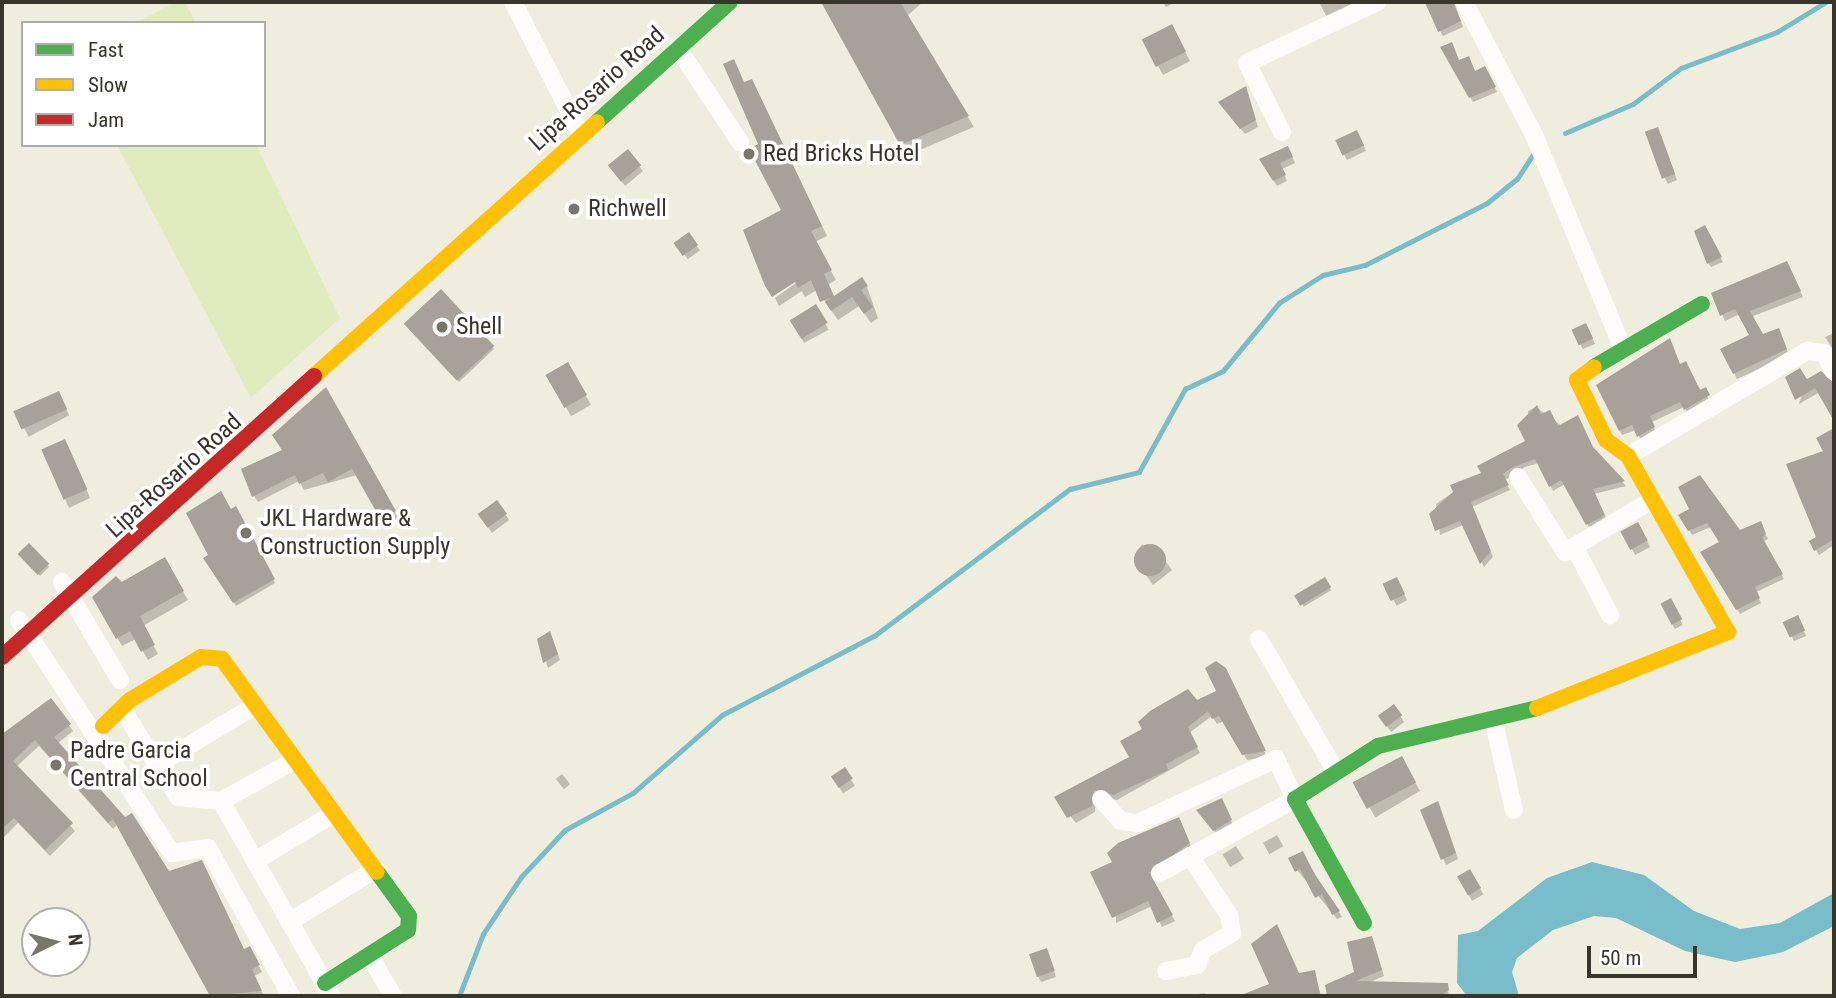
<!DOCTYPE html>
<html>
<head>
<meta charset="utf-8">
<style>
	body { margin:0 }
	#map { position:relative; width:1836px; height:998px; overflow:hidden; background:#efedde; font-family:"Roboto Condensed",sans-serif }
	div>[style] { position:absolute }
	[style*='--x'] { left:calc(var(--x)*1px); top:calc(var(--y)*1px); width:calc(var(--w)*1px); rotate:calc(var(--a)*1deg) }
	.green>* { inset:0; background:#e1ecbe }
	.water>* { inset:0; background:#78bdc9 }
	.shadow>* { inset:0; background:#0003; transform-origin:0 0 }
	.stream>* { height:4.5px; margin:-2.25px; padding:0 2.25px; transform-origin:2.25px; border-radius:2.25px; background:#78bdc9 }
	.building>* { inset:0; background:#a7a199; transform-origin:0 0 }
	.round { border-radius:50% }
	.street>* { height:18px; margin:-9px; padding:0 9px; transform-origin:9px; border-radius:9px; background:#fdfcfa }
	.fast>* { height:16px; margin:-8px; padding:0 8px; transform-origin:8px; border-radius:8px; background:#4caf50 }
	.slow>* { height:16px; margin:-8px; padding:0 8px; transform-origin:8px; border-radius:8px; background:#ffc107 }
	.jam>* { height:16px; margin:-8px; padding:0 8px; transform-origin:8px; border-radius:8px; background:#c62828 }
	.dots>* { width:19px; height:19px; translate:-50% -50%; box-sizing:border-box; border:4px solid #fff; border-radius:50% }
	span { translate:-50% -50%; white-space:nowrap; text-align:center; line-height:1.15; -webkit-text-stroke:7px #fff; paint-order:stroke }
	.street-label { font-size:24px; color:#38362b }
	.poi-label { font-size:24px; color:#38362b }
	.left { translate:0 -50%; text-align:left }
	.frame { position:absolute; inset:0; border:4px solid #38362b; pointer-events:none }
	.legend { position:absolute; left:21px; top:21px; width:245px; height:126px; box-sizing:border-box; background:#fff; border:2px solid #afafaa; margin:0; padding:9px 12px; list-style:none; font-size:21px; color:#38362b }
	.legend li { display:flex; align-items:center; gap:14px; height:35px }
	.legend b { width:35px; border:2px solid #afafaa }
	.north { position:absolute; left:21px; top:907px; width:70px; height:70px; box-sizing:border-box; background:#fff; border:2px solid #afafaa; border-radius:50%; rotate:84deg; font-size:19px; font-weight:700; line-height:28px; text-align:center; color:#38362b }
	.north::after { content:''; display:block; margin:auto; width:24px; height:32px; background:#78766a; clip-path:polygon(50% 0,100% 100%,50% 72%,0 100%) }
	.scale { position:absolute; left:1587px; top:946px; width:110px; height:32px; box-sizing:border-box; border:4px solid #38362b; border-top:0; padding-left:9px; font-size:21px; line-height:24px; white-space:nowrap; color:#38362b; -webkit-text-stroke:5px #fff; paint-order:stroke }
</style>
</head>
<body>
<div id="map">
	<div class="green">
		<i style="clip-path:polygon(176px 2px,185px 2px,196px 23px,136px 23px)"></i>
		<i style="clip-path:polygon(117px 145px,256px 145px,340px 318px,251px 398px)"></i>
	</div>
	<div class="water">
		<i style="clip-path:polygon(1592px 862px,1644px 875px,1694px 911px,1740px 929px,1780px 923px,1834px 893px,1834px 926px,1783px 952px,1735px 962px,1685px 951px,1616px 918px,1594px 916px,1553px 930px,1517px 958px,1512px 972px,1519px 996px,1467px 996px,1457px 983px,1458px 935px,1478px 931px,1547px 878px)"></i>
	</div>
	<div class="shadow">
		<i style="clip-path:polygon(823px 2px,923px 2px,907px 16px,974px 127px,908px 155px)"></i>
		<i style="clip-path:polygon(1163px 2px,1176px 2px,1166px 7px)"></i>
		<i style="clip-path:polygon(1319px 2px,1375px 2px,1330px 23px)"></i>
		<i style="clip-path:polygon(1424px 2px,1454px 2px,1463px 27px,1443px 36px)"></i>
		<i style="clip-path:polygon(1176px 35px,1190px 61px,1163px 75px,1158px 66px)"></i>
		<i style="clip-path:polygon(1442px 48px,1475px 73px,1484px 68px,1497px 92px,1473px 102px)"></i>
		<i style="clip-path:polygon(744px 84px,757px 91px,827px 236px,815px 242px,836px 280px,829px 284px,834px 298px,867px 287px,878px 318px,871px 323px,859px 306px,838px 320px,817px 290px,805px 297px,802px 291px,779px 306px,775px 298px,803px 278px)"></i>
		<i style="clip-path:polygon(1245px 89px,1258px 127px,1245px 134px,1223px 108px)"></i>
		<i style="clip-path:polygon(1661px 135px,1677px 180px,1668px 184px,1665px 178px)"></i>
		<i style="clip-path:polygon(1360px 138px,1366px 151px,1347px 160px,1337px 141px)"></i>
		<i style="clip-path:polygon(1291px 154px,1295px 163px,1282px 169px,1287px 181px,1277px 186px,1261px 160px)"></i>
		<i style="clip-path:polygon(639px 166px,643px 171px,625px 186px,614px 171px)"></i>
		<i style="clip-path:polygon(1704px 227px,1723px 262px,1711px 267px,1708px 263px)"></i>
		<i style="left:689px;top:235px;width:19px;height:15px;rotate:55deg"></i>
		<i style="clip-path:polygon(1790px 269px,1803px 297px,1751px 317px,1762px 336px,1781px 335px,1789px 355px,1737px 379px,1723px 350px,1751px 336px,1740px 314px,1725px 321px,1714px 294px)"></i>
		<i style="left:816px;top:306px;width:27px;height:28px;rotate:62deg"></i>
		<i style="clip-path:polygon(408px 326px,492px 347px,494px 349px,459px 382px)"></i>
		<i style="clip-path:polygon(1589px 330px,1595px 344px,1583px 349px,1580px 344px)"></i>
		<i style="clip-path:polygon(1834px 333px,1834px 351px,1825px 337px)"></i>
		<i style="left:568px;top:365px;width:46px;height:23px;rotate:60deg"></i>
		<i style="clip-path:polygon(1680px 366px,1711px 401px,1688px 414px,1684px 407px,1652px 422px,1656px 433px,1642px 442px,1636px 430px,1622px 435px,1619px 429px)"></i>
		<i style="clip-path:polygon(1806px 381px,1834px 382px,1834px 422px,1820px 392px,1799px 404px)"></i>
		<i style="clip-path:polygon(326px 389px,398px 518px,387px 525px,357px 475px,304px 490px,299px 481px,258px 502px,254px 496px)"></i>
		<i style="left:58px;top:394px;width:24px;height:46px;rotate:62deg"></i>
		<i style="clip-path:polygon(1536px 407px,1593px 449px,1626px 486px,1594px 494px,1607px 520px,1590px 529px,1565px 484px,1553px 491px,1539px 463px,1525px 467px,1505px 480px,1510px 490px,1472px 507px,1493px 557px,1484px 567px,1463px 525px,1440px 535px,1436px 504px,1528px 442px,1528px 411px)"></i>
		<i style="clip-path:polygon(1834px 430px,1834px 545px,1819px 555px,1811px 542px,1818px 538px,1825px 452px,1818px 438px)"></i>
		<i style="clip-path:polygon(43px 450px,70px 450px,90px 498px,69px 508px)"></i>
		<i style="clip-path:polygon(236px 508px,275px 583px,236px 606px,206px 559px)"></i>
		<i style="clip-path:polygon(1691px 510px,1739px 532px,1762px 528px,1768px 539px,1762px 542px,1784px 579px,1756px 592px,1761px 603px,1740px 614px,1702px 553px,1722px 543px,1711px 527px,1692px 535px,1681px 515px)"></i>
		<i style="clip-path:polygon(506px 515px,509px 520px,492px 533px,483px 520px)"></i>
		<i style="left:1638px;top:524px;width:26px;height:17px;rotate:62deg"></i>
		<i style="clip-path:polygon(1142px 544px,1147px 550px,1154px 545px,1172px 570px,1153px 585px,1134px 558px)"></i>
		<i style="clip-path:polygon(22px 556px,48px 565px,49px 567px,40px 576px)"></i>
		<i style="clip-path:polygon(164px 559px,188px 600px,143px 626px,158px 654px,148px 660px,136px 639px,122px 646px,94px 597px)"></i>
		<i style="left:1396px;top:579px;width:24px;height:12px;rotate:62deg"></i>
		<i style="left:1325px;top:580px;width:12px;height:32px;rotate:59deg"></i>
		<i style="left:1670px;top:600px;width:28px;height:9px;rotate:63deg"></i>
		<i style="clip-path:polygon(1785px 623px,1801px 623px,1806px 636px,1794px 641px)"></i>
		<i style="clip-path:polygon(552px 638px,560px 660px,548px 668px,539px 639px)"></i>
		<i style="clip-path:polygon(1229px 676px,1267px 757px,1247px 760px,1224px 721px,1217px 724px,1212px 716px,1189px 733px,1200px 753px,1117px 800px,1096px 795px,1095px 812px,1076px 823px,1060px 803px,1131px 758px,1196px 702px,1219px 692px)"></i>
		<i style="clip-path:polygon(51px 700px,73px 731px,57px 744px,169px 873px,244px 951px,249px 948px,262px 972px,254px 976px,264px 996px,213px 996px,118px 824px,113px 829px,39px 746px,16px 767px,75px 831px,50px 856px,18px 823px,2px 839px,2px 740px)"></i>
		<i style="clip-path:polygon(1394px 706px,1404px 722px,1391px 732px,1384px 722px)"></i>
		<i style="left:1401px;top:759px;width:37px;height:52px;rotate:59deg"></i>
		<i style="left:844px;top:769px;width:20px;height:14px;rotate:57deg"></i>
		<i style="left:562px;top:774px;width:13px;height:8px;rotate:51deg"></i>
		<i style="clip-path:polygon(1224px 806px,1234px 827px,1218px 836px,1202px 816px)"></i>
		<i style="clip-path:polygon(1440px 809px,1458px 859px,1446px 865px,1422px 810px)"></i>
		<i style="clip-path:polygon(1182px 824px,1192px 850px,1150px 878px,1175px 921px,1162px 927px,1152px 906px,1116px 923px,1115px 863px)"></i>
		<i style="left:1277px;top:835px;width:13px;height:16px;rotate:61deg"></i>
		<i style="left:1236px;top:846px;width:15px;height:16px;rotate:58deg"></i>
		<i style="clip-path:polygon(1302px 853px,1342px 917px,1337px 919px,1293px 865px)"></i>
		<i style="left:1470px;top:872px;width:26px;height:13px;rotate:59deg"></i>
		<i style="clip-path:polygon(1374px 943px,1384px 976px,1368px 983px,1447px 984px,1449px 996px,1333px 996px,1328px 986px,1356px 973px)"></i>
		<i style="clip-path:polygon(1049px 955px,1056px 977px,1041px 982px,1038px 976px)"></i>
		<i style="clip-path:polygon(1314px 972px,1321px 996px,1254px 996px,1253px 991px)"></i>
		<i style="clip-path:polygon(1205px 993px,1207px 996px,1190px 996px,1191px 995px)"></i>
	</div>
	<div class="stream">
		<i style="--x:1565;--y:133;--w:74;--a:-23.1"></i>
		<i style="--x:1633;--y:104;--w:60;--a:-36.9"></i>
		<i style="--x:1681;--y:68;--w:103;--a:-20.6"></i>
		<i style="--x:1777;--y:32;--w:57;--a:-31.5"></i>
		<i style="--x:459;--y:996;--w:66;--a:-68.8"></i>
		<i style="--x:483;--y:934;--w:69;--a:-56.3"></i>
		<i style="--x:521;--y:877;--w:64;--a:-46.9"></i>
		<i style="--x:565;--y:830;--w:77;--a:-28.6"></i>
		<i style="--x:633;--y:793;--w:118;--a:-41.2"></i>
		<i style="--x:722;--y:715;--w:171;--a:-27.5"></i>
		<i style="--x:874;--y:636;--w:245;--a:-36.9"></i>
		<i style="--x:1070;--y:489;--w:71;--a:-13.8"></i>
		<i style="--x:1139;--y:472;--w:95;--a:-61"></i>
		<i style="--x:1185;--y:389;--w:42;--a:-25.3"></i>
		<i style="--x:1223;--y:371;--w:88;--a:-50.5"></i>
		<i style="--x:1279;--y:303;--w:52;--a:-32.5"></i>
		<i style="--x:1323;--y:275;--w:43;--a:-13.4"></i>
		<i style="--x:1365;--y:265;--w:137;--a:-26.9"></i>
		<i style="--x:1487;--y:203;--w:38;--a:-39"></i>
		<i style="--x:1517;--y:179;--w:31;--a:-57"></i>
	</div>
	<div class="building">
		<i style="clip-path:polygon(821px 2px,900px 2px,969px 116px,900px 145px)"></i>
		<i style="clip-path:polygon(1425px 2px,1453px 2px,1461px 21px,1438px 32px)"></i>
		<i style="left:1172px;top:24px;width:31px;height:34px;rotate:63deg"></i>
		<i style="clip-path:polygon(1452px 42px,1459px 60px,1469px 56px,1475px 71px,1485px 66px,1496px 87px,1469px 98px,1440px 47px)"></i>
		<i style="clip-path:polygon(734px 59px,744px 82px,752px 79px,822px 226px,811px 231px,832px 270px,824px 274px,834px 296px,862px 277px,868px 286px,861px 290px,873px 307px,864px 314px,852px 297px,831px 311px,825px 302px,832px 297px,820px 302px,811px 280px,798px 288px,795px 282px,772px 297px,765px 286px,743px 230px,781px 210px,749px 149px,758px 144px,723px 64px)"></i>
		<i style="clip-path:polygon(1246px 86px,1256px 120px,1240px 129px,1218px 102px)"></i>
		<i style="left:1658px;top:127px;width:50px;height:14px;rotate:70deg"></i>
		<i style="left:1357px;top:130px;width:17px;height:24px;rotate:65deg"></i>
		<i style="clip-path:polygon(1288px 146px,1293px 157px,1280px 163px,1286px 175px,1273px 181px,1259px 159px)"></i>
		<i style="left:628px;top:149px;width:21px;height:26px;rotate:51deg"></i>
		<i style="clip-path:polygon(1705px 225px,1722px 257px,1707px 264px,1694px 231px)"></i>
		<i style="left:689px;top:232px;width:16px;height:19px;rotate:55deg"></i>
		<i style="clip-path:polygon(1787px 261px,1801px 291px,1750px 311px,1763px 334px,1779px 328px,1787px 349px,1733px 374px,1720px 349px,1749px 335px,1735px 309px,1720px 316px,1711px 293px)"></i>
		<i style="left:441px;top:289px;width:78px;height:51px;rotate:47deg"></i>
		<i style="left:816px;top:304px;width:22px;height:31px;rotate:58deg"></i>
		<i style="left:1586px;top:323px;width:17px;height:16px;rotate:65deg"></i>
		<i style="clip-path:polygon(1670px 338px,1680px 364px,1686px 361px,1700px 390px,1706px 387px,1710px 395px,1684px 410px,1680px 402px,1650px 416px,1655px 427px,1637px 437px,1632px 425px,1619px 431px,1596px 385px)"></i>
		<i style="left:568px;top:362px;width:38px;height:26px;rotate:60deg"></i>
		<i style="clip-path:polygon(1800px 368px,1807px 379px,1821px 371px,1834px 383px,1834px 421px,1815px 388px,1795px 400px,1785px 377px)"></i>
		<i style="clip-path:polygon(326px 387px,396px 511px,381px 520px,352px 469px,328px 482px,323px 473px,299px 484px,295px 475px,252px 497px,241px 469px,282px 450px,272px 435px)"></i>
		<i style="left:59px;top:391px;width:20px;height:50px;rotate:66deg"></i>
		<i style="clip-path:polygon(1537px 405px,1541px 414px,1550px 410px,1558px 426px,1578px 415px,1593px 447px,1625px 481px,1593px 489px,1605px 515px,1586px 525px,1561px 480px,1549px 487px,1535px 459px,1513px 467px,1503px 474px,1509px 485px,1471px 502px,1491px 551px,1480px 564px,1460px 521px,1435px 531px,1429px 514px,1453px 492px,1450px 485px,1481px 473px,1477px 466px,1525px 441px,1517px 425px)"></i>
		<i style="clip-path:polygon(1834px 428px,1834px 539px,1814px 551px,1809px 541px,1816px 537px,1786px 464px,1823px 451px,1816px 438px)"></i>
		<i style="left:65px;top:439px;width:55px;height:26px;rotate:66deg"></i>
		<i style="clip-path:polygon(1700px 475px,1740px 530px,1761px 521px,1766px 534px,1762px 537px,1783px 574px,1755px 587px,1760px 598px,1736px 610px,1700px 552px,1719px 542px,1707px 523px,1688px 531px,1678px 515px,1689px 509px,1678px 487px)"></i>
		<i style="clip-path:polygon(221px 491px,231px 509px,236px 506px,275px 579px,233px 603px,203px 558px,208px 555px,186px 513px)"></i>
		<i style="left:497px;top:500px;width:17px;height:24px;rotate:54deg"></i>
		<i style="left:1638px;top:522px;width:21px;height:20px;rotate:62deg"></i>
		<i style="left:29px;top:543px;width:29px;height:16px;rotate:46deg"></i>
		<i class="round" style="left:1134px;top:544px;width:32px;height:32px"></i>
		<i style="clip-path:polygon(165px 557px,184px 591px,140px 616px,155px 645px,141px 652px,130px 631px,116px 639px,92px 597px,116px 576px,122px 582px)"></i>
		<i style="left:1325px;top:577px;width:12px;height:36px;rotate:59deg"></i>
		<i style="left:1397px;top:577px;width:19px;height:16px;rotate:65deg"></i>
		<i style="left:1671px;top:598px;width:24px;height:12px;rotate:62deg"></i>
		<i style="left:1798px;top:615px;width:17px;height:17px;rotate:65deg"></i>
		<i style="clip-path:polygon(550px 631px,558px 654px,543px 663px,537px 639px)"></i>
		<i style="clip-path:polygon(1216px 661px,1226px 668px,1266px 751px,1242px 755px,1219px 716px,1212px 719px,1208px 711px,1188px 727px,1198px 747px,1166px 764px,1168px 770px,1113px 795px,1094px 790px,1092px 806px,1067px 818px,1054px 797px,1129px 757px,1120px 741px,1142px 729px,1138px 722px,1150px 711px,1188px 689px,1197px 700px,1216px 691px,1205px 668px)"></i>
		<i style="clip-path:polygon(51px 698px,71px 724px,54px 737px,125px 817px,132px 813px,169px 871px,202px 860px,244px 949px,250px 946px,260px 965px,252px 969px,262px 991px,210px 996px,113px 819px,108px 823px,35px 740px,13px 761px,73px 823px,45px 850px,14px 818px,2px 829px,2px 734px)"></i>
		<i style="left:1394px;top:704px;width:14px;height:20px;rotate:54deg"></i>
		<i style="left:1402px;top:756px;width:30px;height:56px;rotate:62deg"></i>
		<i style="left:845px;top:767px;width:14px;height:17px;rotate:56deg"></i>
		<i style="clip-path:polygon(1222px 798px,1232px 820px,1213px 831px,1196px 810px)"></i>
		<i style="clip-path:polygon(1438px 801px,1456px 853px,1441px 860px,1420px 810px)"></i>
		<i style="clip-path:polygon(1179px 817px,1190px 843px,1149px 872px,1173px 915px,1157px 923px,1148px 901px,1112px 918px,1090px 872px,1112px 862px,1107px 853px,1118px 843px)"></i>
		<i style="clip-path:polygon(1303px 851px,1315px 875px,1340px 911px,1332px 915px,1322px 894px,1315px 898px,1300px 869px,1295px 872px,1288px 858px)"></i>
		<i style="left:1470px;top:869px;width:22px;height:15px;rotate:60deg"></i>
		<i style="clip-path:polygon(1277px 924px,1299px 973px,1315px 970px,1320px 994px,1239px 996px,1269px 984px,1251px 944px)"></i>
		<i style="clip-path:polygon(1372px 936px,1382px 970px,1356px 981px,1448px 983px,1449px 990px,1440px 996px,1327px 996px,1325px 985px,1354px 972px,1347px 942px)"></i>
		<i style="left:1047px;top:948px;width:24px;height:19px;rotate:71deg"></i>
	</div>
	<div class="street">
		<i style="--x:513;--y:2;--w:148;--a:62.7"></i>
		<i style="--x:1464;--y:2;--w:150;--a:62.2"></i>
		<i style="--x:1534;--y:135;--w:229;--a:67.4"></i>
		<i style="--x:678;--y:48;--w:113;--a:56.6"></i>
		<i style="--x:1282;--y:132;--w:77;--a:-116.9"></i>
		<i style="--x:1247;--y:63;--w:144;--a:-25.1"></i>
		<i style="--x:1628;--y:456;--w:208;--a:-30.4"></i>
		<i style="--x:1807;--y:351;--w:17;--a:7"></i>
		<i style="--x:1824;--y:353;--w:21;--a:62"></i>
		<i style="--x:1518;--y:477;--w:89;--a:57.9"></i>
		<i style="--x:1565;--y:552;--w:104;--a:-30.8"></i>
		<i style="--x:1575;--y:548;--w:76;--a:62.4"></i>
		<i style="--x:62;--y:582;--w:114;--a:59.4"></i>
		<i style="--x:19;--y:620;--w:279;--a:56.7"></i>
		<i style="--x:172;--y:853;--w:36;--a:-8"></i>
		<i style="--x:208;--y:848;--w:170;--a:60.7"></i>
		<i style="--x:1259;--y:639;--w:154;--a:59.9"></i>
		<i style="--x:124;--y:712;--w:101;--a:57.6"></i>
		<i style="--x:178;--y:797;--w:43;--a:5.3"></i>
		<i style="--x:221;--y:801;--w:224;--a:60.4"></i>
		<i style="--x:1494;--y:723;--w:89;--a:77.1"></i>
		<i style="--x:158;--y:764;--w:112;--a:-31.1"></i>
		<i style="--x:1101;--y:799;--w:30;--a:48"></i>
		<i style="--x:1121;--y:821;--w:17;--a:7"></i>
		<i style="--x:1138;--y:823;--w:152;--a:-24.9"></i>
		<i style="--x:1276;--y:759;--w:44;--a:64.6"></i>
		<i style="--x:1295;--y:799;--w:154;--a:151.3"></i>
		<i style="--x:221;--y:801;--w:81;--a:-28.8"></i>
		<i style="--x:255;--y:861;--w:91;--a:-31.1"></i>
		<i style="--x:289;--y:922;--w:102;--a:-31.3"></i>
		<i style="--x:370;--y:956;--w:46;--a:60.1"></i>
		<i style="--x:1166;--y:971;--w:32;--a:-11"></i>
		<i style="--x:1197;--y:965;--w:16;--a:-68"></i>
		<i style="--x:1203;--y:950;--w:34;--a:-30"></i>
		<i style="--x:1232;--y:933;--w:18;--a:-99"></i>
		<i style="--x:1229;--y:915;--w:71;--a:-123.5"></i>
	</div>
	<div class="fast">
		<i style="--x:597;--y:122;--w:179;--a:-42.1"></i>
		<i style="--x:1594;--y:367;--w:125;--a:-30.3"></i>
		<i style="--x:1364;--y:923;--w:142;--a:-119.1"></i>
		<i style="--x:1295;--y:799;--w:98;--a:-32.6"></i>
		<i style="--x:1378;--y:746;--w:163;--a:-13.4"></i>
		<i style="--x:325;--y:983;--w:98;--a:-32.6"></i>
		<i style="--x:408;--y:930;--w:14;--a:-86"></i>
		<i style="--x:409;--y:916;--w:54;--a:-126"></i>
	</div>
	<div class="slow">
		<i style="--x:314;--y:376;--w:380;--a:-41.9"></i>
		<i style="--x:1537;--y:708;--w:206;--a:-21.7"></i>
		<i style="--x:1728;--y:632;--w:202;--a:-119.6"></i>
		<i style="--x:1628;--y:456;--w:27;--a:-144"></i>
		<i style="--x:1606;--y:440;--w:67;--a:-115.8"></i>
		<i style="--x:1577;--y:380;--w:21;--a:-37"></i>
		<i style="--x:103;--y:726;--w:37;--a:-44"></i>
		<i style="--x:130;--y:700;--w:83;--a:-31.2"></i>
		<i style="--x:201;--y:657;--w:21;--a:5"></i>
		<i style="--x:222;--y:659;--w:263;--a:54"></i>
	</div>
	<div class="jam">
		<i style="--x:2;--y:657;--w:420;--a:-42"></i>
	</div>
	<div class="dots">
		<i style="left:749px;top:154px;background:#78766a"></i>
		<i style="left:574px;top:209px;background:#78766a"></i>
		<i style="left:442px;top:327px;background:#78766a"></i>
		<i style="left:246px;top:533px;background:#78766a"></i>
		<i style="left:56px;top:765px;background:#78766a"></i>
	</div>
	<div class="street-label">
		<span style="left:597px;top:89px;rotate:-42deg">Lipa-Rosario Road</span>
		<span style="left:174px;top:476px;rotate:-42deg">Lipa-Rosario Road</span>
	</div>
	<div class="poi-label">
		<span class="left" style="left:763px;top:154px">Red Bricks Hotel</span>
		<span class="left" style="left:588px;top:209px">Richwell</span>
		<span class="left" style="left:456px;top:327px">Shell</span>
		<span class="left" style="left:260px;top:533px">JKL Hardware &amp;<br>Construction Supply</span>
		<span class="left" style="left:70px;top:765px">Padre Garcia<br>Central School</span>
	</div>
	<div class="frame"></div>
	<ul class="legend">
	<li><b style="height:9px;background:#4caf50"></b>Fast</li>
	<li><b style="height:9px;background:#ffc107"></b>Slow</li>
	<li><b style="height:9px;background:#c62828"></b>Jam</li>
	</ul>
	<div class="north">N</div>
	<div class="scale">50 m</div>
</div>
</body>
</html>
